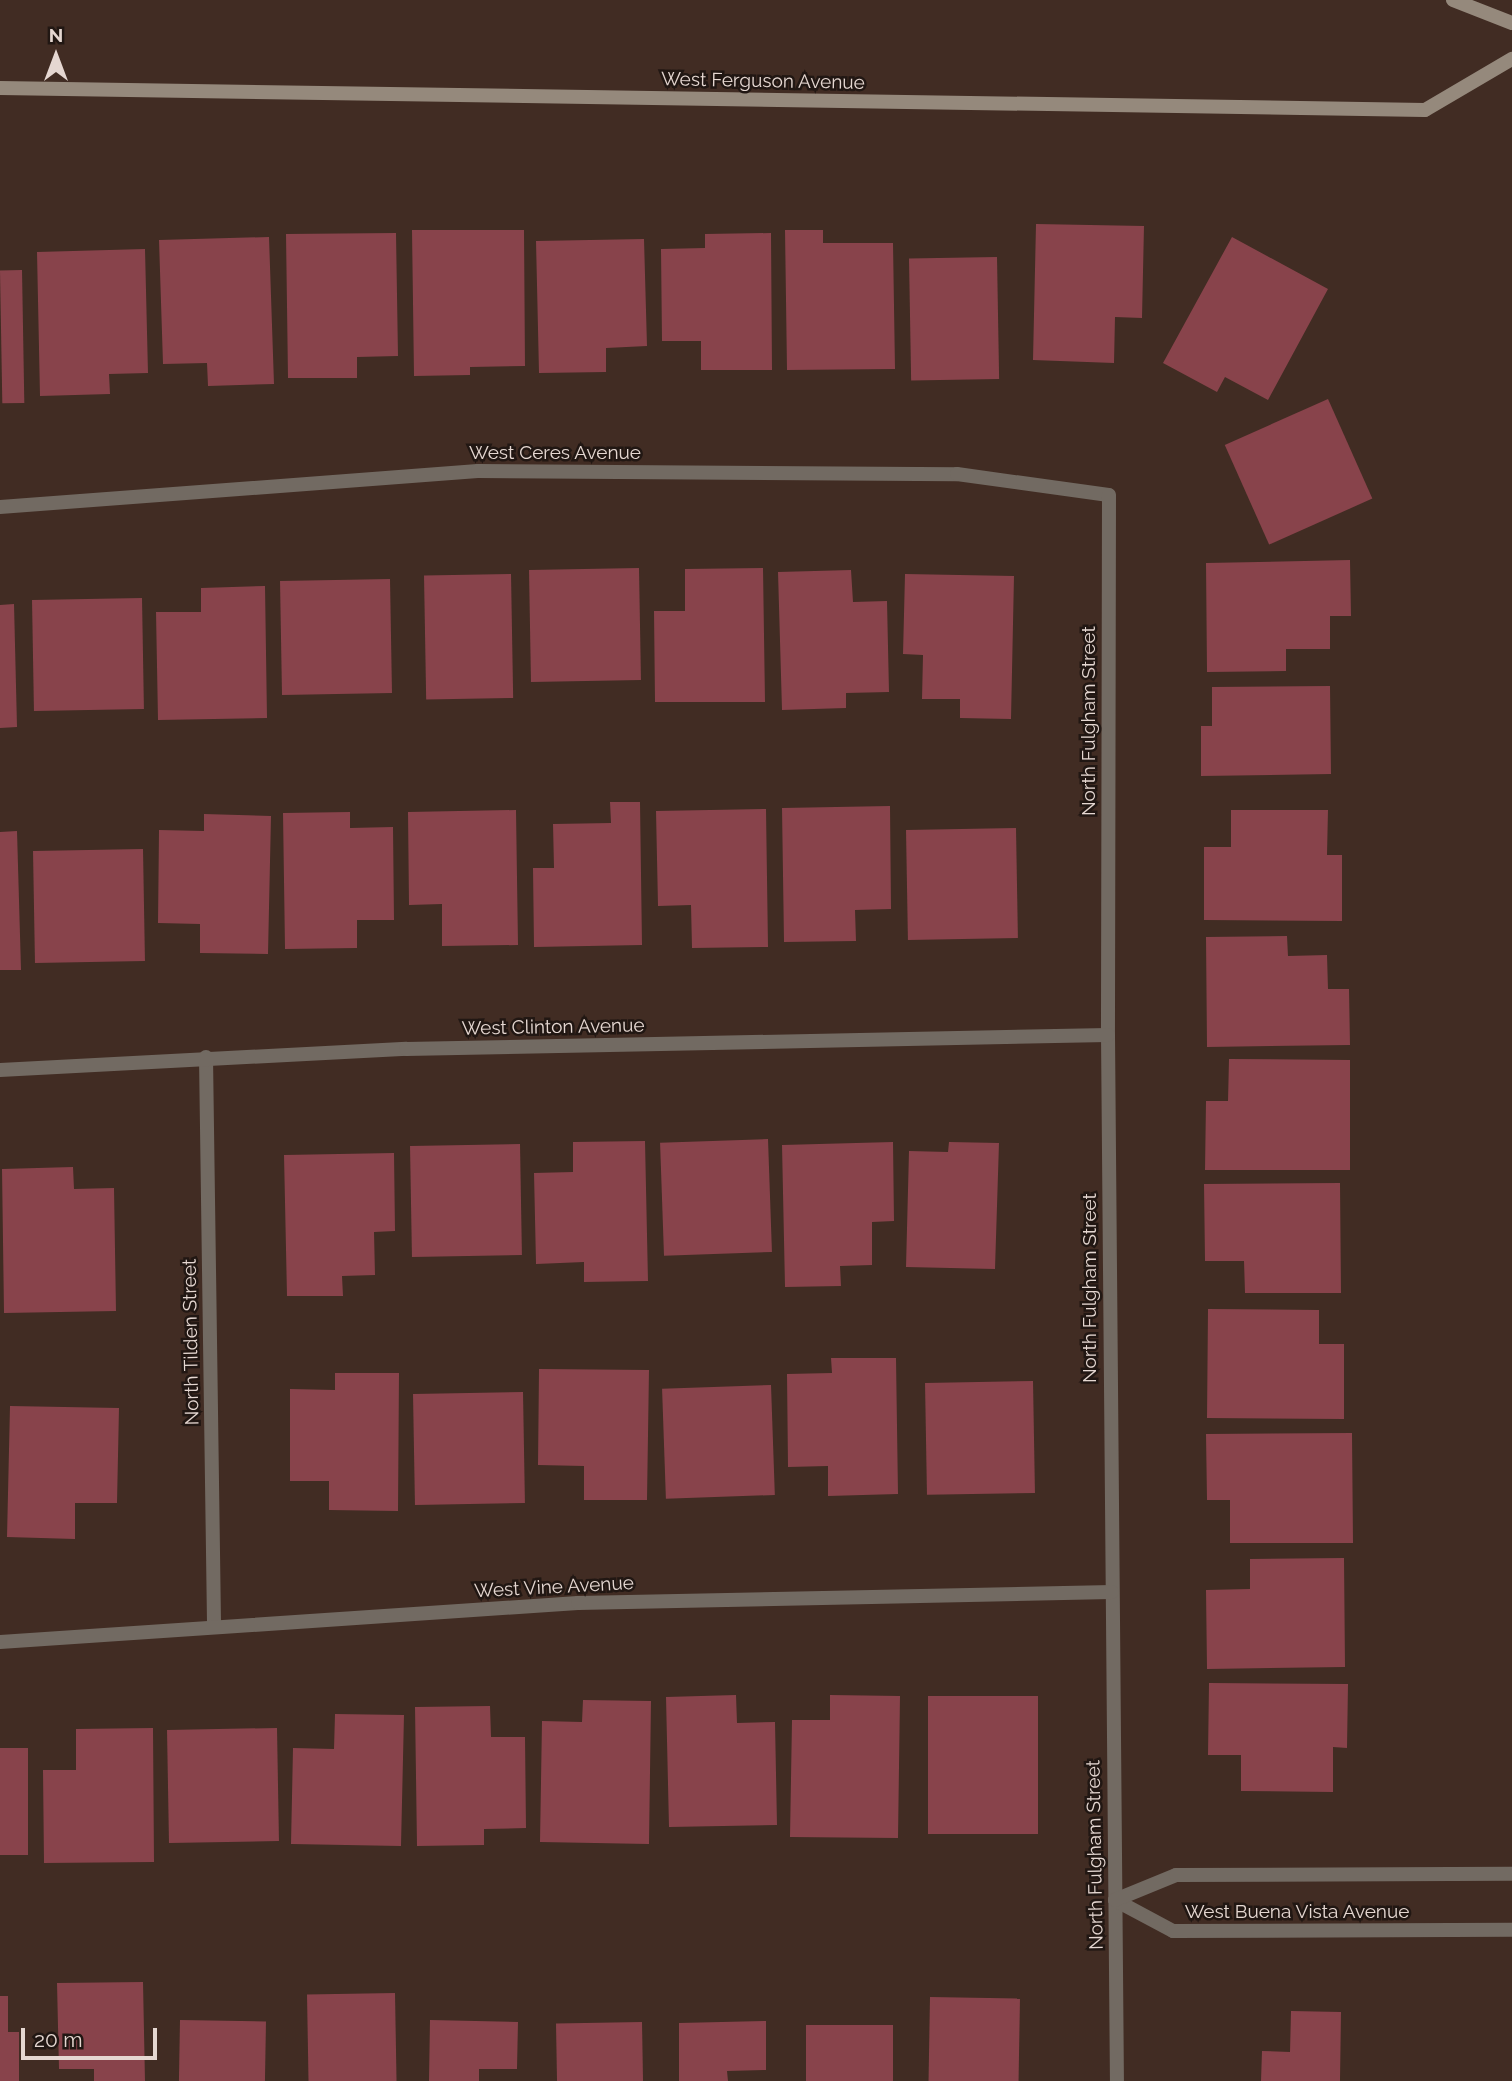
<!DOCTYPE html>
<html>
<head>
<meta charset="utf-8">
<style>
	body { margin:0 }
	#map { position:relative; width:1512px; height:2081px; overflow:hidden; background:#412c23; font-family:Raleway,sans-serif }
	div>[style] { position:absolute }
	[style*='--x'] { left:calc(var(--x)*1px); top:calc(var(--y)*1px); width:calc(var(--w)*1px); rotate:calc(var(--a)*1deg) }
	.building>* { inset:0; background:#88434b; transform-origin:0 0 }
	.street>* { height:14px; margin:-7px; padding:0 7px; transform-origin:7px; border-radius:7px; background:#726a62 }
	.secondary>* { height:14px; margin:-7px; padding:0 7px; transform-origin:7px; border-radius:7px; background:#95897c }
	span { translate:-50% -50%; white-space:nowrap; text-align:center; line-height:1.15; -webkit-text-stroke:5px #211713; paint-order:stroke }
	.street-label { font-size:19px; color:#e5d7d1 }
	.north { position:absolute; left:21px; top:21px; width:70px; height:70px; -webkit-text-stroke:5px #211713; paint-order:stroke; rotate:0deg; font-size:19px; font-weight:700; line-height:28px; text-align:center; color:#e5d7d1 }
	.north::after { content:''; display:block; margin:auto; width:24px; height:32px; background:#e5d7d1; clip-path:polygon(50% 0,100% 100%,50% 72%,0 100%) }
	.scale { position:absolute; left:21px; top:2028px; width:136px; height:32px; box-sizing:border-box; border:4px solid #e5d7d1; border-top:0; padding-left:9px; font-size:21px; line-height:24px; white-space:nowrap; color:#e5d7d1; -webkit-text-stroke:5px #211713; paint-order:stroke }
</style>
</head>
<body>
<div id="map">
	<div class="building">
		<i style="clip-path:polygon(1036px 224px,1144px 226px,1142px 318px,1115px 317px,1114px 363px,1033px 360px)"></i>
		<i style="clip-path:polygon(412px 230px,524px 230px,525px 366px,470px 367px,470px 375px,414px 376px)"></i>
		<i style="clip-path:polygon(785px 230px,823px 230px,823px 243px,893px 243px,895px 369px,787px 370px)"></i>
		<i style="clip-path:polygon(396px 233px,398px 356px,357px 357px,357px 378px,288px 378px,286px 234px)"></i>
		<i style="clip-path:polygon(771px 233px,772px 370px,701px 370px,701px 341px,662px 341px,661px 249px,705px 248px,705px 234px)"></i>
		<i style="clip-path:polygon(269px 237px,274px 384px,208px 386px,207px 363px,163px 364px,159px 240px)"></i>
		<i style="clip-path:polygon(1232px 237px,1328px 289px,1268px 400px,1225px 377px,1217px 392px,1163px 363px)"></i>
		<i style="clip-path:polygon(644px 239px,647px 346px,606px 348px,606px 372px,539px 373px,536px 241px)"></i>
		<i style="clip-path:polygon(145px 249px,148px 373px,109px 374px,110px 394px,40px 396px,37px 252px)"></i>
		<i style="left:997px;top:257px;width:122px;height:88px;rotate:89deg"></i>
		<i style="left:22px;top:270px;width:133px;height:22px;rotate:89deg"></i>
		<i style="left:1328px;top:399px;width:109px;height:113px;rotate:66deg"></i>
		<i style="clip-path:polygon(1350px 560px,1351px 616px,1330px 616px,1330px 649px,1286px 649px,1286px 671px,1207px 672px,1206px 563px)"></i>
		<i style="left:639px;top:568px;width:112px;height:110px;rotate:89deg"></i>
		<i style="clip-path:polygon(763px 568px,765px 702px,655px 702px,654px 611px,685px 611px,685px 569px)"></i>
		<i style="clip-path:polygon(851px 570px,853px 602px,887px 601px,889px 692px,846px 693px,846px 708px,782px 710px,778px 572px)"></i>
		<i style="left:511px;top:574px;width:124px;height:87px;rotate:89deg"></i>
		<i style="clip-path:polygon(905px 574px,1014px 576px,1011px 719px,960px 718px,960px 699px,922px 699px,923px 655px,903px 654px)"></i>
		<i style="left:390px;top:579px;width:114px;height:110px;rotate:89deg"></i>
		<i style="clip-path:polygon(265px 586px,267px 718px,158px 720px,156px 612px,201px 612px,201px 588px)"></i>
		<i style="left:142px;top:598px;width:111px;height:110px;rotate:89deg"></i>
		<i style="clip-path:polygon(14px 604px,17px 727px,0 728px,0 605px)"></i>
		<i style="clip-path:polygon(1330px 686px,1331px 774px,1201px 776px,1201px 726px,1212px 726px,1212px 687px)"></i>
		<i style="clip-path:polygon(610px 802px,640px 802px,642px 945px,534px 947px,533px 868px,554px 868px,553px 824px,611px 823px)"></i>
		<i style="clip-path:polygon(890px 806px,891px 909px,855px 910px,856px 941px,784px 942px,782px 808px)"></i>
		<i style="clip-path:polygon(766px 809px,768px 947px,692px 948px,691px 905px,658px 906px,656px 811px)"></i>
		<i style="clip-path:polygon(516px 810px,518px 945px,442px 946px,442px 904px,409px 905px,408px 812px)"></i>
		<i style="clip-path:polygon(1231px 810px,1328px 810px,1327px 855px,1342px 855px,1342px 921px,1204px 920px,1204px 847px,1231px 847px)"></i>
		<i style="clip-path:polygon(350px 812px,350px 828px,393px 827px,394px 920px,357px 920px,357px 948px,285px 949px,283px 813px)"></i>
		<i style="clip-path:polygon(204px 814px,271px 816px,268px 954px,200px 953px,200px 924px,158px 923px,159px 830px,204px 831px)"></i>
		<i style="left:1016px;top:828px;width:110px;height:110px;rotate:89deg"></i>
		<i style="clip-path:polygon(17px 831px,21px 970px,0 970px,0 832px)"></i>
		<i style="left:143px;top:849px;width:112px;height:110px;rotate:89deg"></i>
		<i style="clip-path:polygon(1287px 936px,1288px 956px,1327px 955px,1328px 989px,1349px 989px,1350px 1045px,1207px 1047px,1206px 937px)"></i>
		<i style="clip-path:polygon(1229px 1059px,1350px 1060px,1350px 1170px,1205px 1170px,1206px 1101px,1228px 1101px)"></i>
		<i style="left:768px;top:1139px;width:113px;height:108px;rotate:88deg"></i>
		<i style="clip-path:polygon(645px 1141px,648px 1281px,584px 1282px,584px 1262px,536px 1264px,534px 1173px,573px 1172px,573px 1142px)"></i>
		<i style="clip-path:polygon(893px 1142px,894px 1221px,872px 1222px,872px 1265px,840px 1266px,841px 1286px,785px 1287px,782px 1145px)"></i>
		<i style="clip-path:polygon(949px 1142px,999px 1143px,995px 1269px,906px 1267px,909px 1151px,948px 1152px)"></i>
		<i style="left:520px;top:1144px;width:111px;height:110px;rotate:89deg"></i>
		<i style="clip-path:polygon(394px 1153px,395px 1231px,374px 1232px,375px 1275px,342px 1276px,343px 1296px,287px 1296px,284px 1155px)"></i>
		<i style="clip-path:polygon(73px 1167px,74px 1189px,114px 1188px,116px 1311px,4px 1313px,2px 1169px)"></i>
		<i style="clip-path:polygon(1340px 1183px,1341px 1293px,1245px 1293px,1244px 1261px,1205px 1261px,1204px 1184px)"></i>
		<i style="clip-path:polygon(1208px 1309px,1319px 1310px,1319px 1344px,1344px 1344px,1344px 1419px,1207px 1418px)"></i>
		<i style="clip-path:polygon(831px 1358px,896px 1358px,898px 1494px,828px 1496px,828px 1466px,788px 1467px,787px 1374px,832px 1373px)"></i>
		<i style="clip-path:polygon(539px 1369px,649px 1370px,647px 1500px,584px 1500px,584px 1466px,538px 1465px)"></i>
		<i style="clip-path:polygon(335px 1373px,399px 1373px,398px 1511px,329px 1510px,329px 1481px,290px 1481px,290px 1389px,335px 1390px)"></i>
		<i style="left:1033px;top:1381px;width:112px;height:108px;rotate:89deg"></i>
		<i style="left:771px;top:1385px;width:110px;height:109px;rotate:88deg"></i>
		<i style="left:523px;top:1392px;width:111px;height:110px;rotate:89deg"></i>
		<i style="clip-path:polygon(10px 1406px,119px 1408px,117px 1503px,75px 1503px,75px 1539px,7px 1537px)"></i>
		<i style="clip-path:polygon(1352px 1433px,1353px 1543px,1230px 1543px,1230px 1500px,1207px 1500px,1206px 1434px)"></i>
		<i style="clip-path:polygon(1344px 1558px,1345px 1667px,1207px 1669px,1206px 1590px,1250px 1589px,1250px 1559px)"></i>
		<i style="clip-path:polygon(1209px 1683px,1348px 1684px,1347px 1748px,1333px 1747px,1333px 1792px,1241px 1791px,1241px 1755px,1208px 1755px)"></i>
		<i style="clip-path:polygon(736px 1695px,737px 1723px,775px 1722px,777px 1825px,669px 1827px,666px 1697px)"></i>
		<i style="clip-path:polygon(830px 1695px,900px 1696px,898px 1838px,790px 1837px,792px 1720px,830px 1720px)"></i>
		<i style="left:1038px;top:1696px;width:138px;height:110px;rotate:90deg"></i>
		<i style="clip-path:polygon(583px 1700px,651px 1701px,649px 1844px,540px 1842px,542px 1721px,582px 1722px)"></i>
		<i style="clip-path:polygon(490px 1706px,491px 1737px,525px 1737px,526px 1828px,484px 1829px,484px 1845px,417px 1846px,415px 1707px)"></i>
		<i style="clip-path:polygon(335px 1714px,404px 1715px,401px 1846px,291px 1844px,293px 1748px,334px 1749px)"></i>
		<i style="clip-path:polygon(153px 1728px,154px 1862px,44px 1863px,43px 1770px,76px 1770px,76px 1729px)"></i>
		<i style="left:277px;top:1728px;width:113px;height:110px;rotate:89deg"></i>
		<i style="left:0;top:1748px;width:28px;height:107px"></i>
		<i style="clip-path:polygon(143px 1982px,145px 2081px,94px 2081px,94px 2069px,59px 2069px,57px 1983px)"></i>
		<i style="left:395px;top:1993px;width:88px;height:88px;rotate:89deg"></i>
		<i style="clip-path:polygon(0 1996px,8px 1996px,8px 2032px,19px 2032px,19px 2081px,0 2081px)"></i>
		<i style="left:930px;top:1997px;width:90px;height:84px;rotate:1deg"></i>
		<i style="clip-path:polygon(1291px 2011px,1341px 2012px,1340px 2081px,1261px 2081px,1262px 2051px,1290px 2052px)"></i>
		<i style="left:180px;top:2020px;width:86px;height:61px;rotate:1deg"></i>
		<i style="clip-path:polygon(430px 2020px,518px 2022px,517px 2069px,479px 2069px,479px 2081px,429px 2081px)"></i>
		<i style="clip-path:polygon(766px 2021px,766px 2070px,727px 2071px,728px 2081px,679px 2081px,679px 2023px)"></i>
		<i style="left:642px;top:2022px;width:59px;height:86px;rotate:89deg"></i>
		<i style="left:893px;top:2025px;width:56px;height:87px;rotate:90deg"></i>
	</div>
	<div class="street">
		<i style="--x:0;--y:507;--w:479;--a:-4.3"></i>
		<i style="--x:478;--y:471;--w:479;--a:0.4"></i>
		<i style="--x:957;--y:474;--w:153;--a:7.9"></i>
		<i style="--x:1109;--y:495;--w:540;--a:90.11"></i>
		<i style="--x:1108;--y:1035;--w:1046;--a:89.51"></i>
		<i style="--x:206;--y:1057;--w:569;--a:89.19"></i>
		<i style="--x:0;--y:1070;--w:407;--a:-3"></i>
		<i style="--x:406;--y:1049;--w:702;--a:-1.14"></i>
		<i style="--x:0;--y:1642;--w:579;--a:-3.86"></i>
		<i style="--x:578;--y:1603;--w:534;--a:-1.18"></i>
		<i style="--x:1115;--y:1900;--w:66;--a:28.1"></i>
		<i style="--x:1173;--y:1931;--w:339;--a:-0.2"></i>
		<i style="--x:1115;--y:1900;--w:66;--a:-22.3"></i>
		<i style="--x:1176;--y:1875;--w:336;--a:-0.2"></i>
	</div>
	<div class="secondary">
		<i style="--x:1453;--y:0;--w:63;--a:21.3"></i>
		<i style="--x:0;--y:88;--w:1425;--a:0.88"></i>
		<i style="--x:1425;--y:110;--w:101;--a:-30.4"></i>
	</div>
	<div class="street-label">
		<span style="left:763px;top:81px;rotate:1deg">West Ferguson Avenue</span>
		<span style="left:555px;top:453px">West Ceres Avenue</span>
		<span style="left:1089px;top:721px;rotate:-90deg">North Fulgham Street</span>
		<span style="left:553px;top:1027px;rotate:-1deg">West Clinton Avenue</span>
		<span style="left:1090px;top:1288px;rotate:-90deg">North Fulgham Street</span>
		<span style="left:191px;top:1342px;rotate:-91deg">North Tilden Street</span>
		<span style="left:554px;top:1587px;rotate:-3deg">West Vine Avenue</span>
		<span style="left:1095px;top:1855px;rotate:-91deg">North Fulgham Street</span>
		<span style="left:1297px;top:1912px">West Buena Vista Avenue</span>
	</div>
	<div class="north">N</div>
	<div class="scale">20 m</div>
</div>
</body>
</html>
